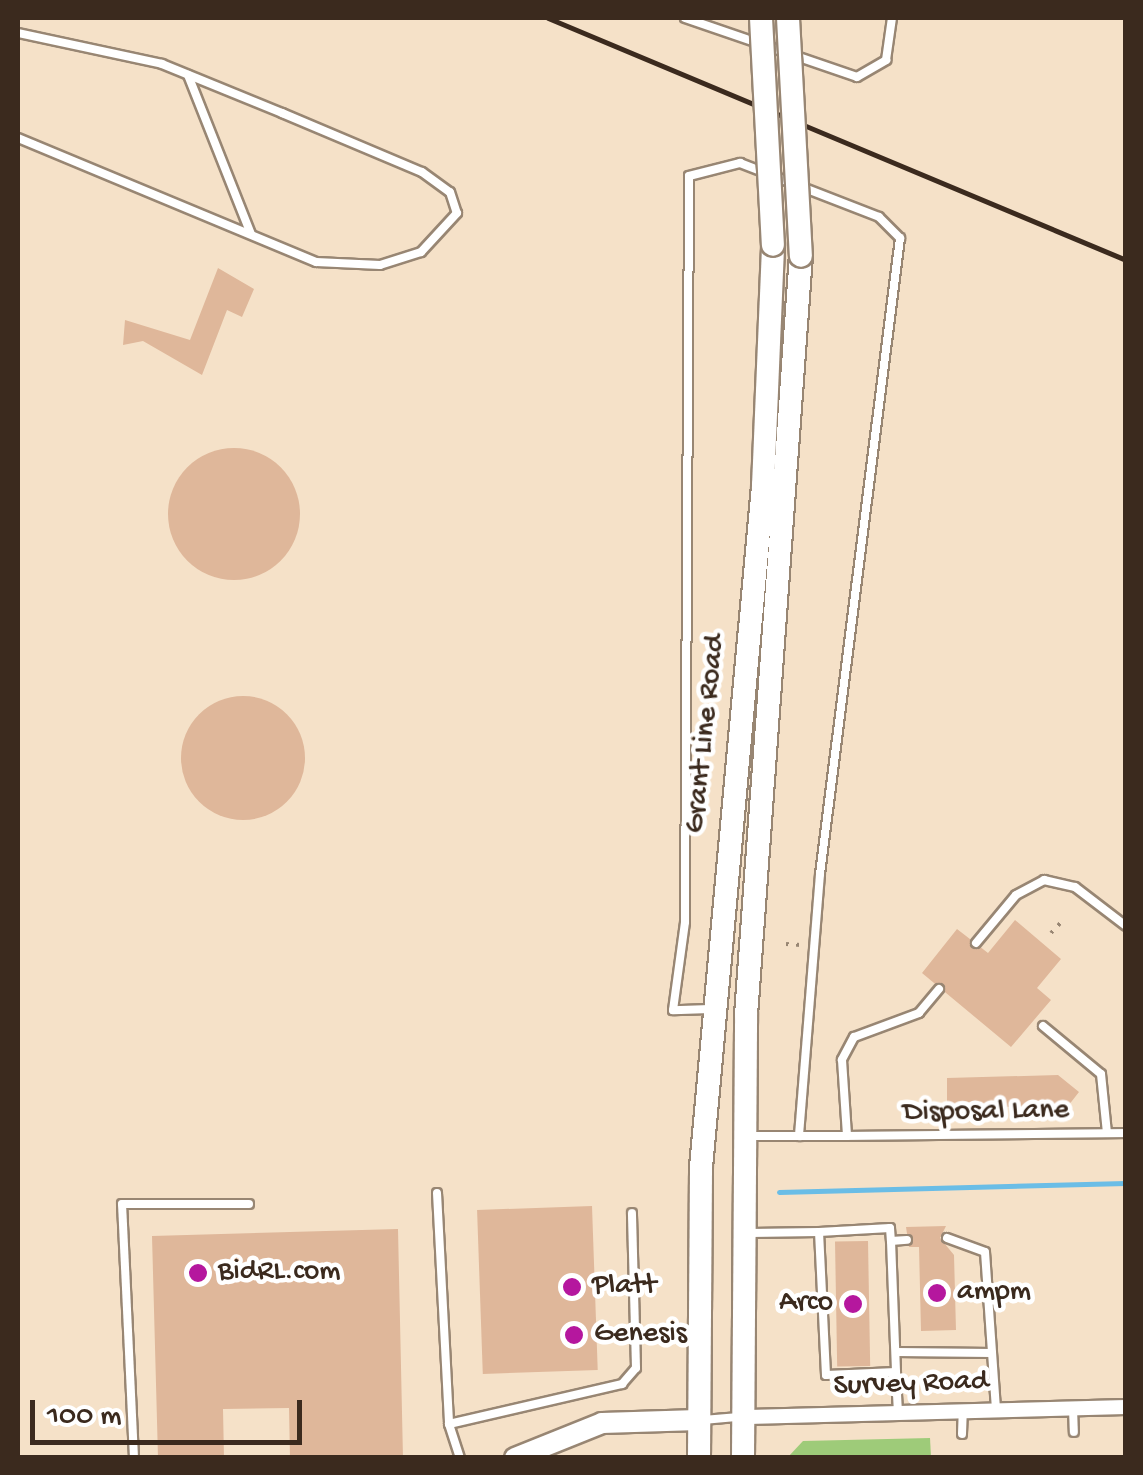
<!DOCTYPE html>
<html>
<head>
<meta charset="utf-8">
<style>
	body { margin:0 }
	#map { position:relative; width:1143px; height:1475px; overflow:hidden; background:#f5e1c8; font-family:"Gochi Hand",sans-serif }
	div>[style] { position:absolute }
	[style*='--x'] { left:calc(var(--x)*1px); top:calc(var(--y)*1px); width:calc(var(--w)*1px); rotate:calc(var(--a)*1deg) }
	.green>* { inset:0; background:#9ecb79 }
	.stream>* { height:5px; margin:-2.5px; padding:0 2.5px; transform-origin:2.5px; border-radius:2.5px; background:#6abde6 }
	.building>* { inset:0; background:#dfb79a; transform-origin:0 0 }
	.round { border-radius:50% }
	.path>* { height:4px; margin-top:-2px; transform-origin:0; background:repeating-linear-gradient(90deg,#988673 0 2.5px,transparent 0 10.5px) }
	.roads { filter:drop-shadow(2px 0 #988673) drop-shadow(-2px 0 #988673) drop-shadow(0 2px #988673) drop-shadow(0 -2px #988673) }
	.lane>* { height:8px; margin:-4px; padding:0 4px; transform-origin:4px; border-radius:4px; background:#fff }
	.street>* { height:14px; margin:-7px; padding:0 7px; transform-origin:7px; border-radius:7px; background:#fff }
	.secondary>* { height:20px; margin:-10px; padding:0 10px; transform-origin:10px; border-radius:10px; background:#fff }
	.primary>* { height:22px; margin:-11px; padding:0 11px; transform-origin:11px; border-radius:11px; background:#fff }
	.rail>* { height:5px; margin:-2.5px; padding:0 2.5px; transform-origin:2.5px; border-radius:2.5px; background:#3b2a1e }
	.bridges { filter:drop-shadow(2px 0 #988673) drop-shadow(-2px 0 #988673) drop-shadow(0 2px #988673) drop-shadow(0 -2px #988673) }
	.primary-bridge>* { height:22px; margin:-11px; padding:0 11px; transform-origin:11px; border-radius:11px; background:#fff }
	.dots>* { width:28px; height:28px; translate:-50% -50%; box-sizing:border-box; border:5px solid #fff; border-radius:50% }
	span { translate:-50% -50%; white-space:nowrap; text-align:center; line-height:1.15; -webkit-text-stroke:9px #fff; paint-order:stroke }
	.street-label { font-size:30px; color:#3b2a1e }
	.poi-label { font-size:30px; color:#3b2a1e }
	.left { translate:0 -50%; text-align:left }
	.right { translate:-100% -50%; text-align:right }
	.frame { position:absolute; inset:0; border:20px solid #3b2a1e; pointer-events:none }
	.scale { position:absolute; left:30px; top:1400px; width:272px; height:45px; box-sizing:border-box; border:5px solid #3b2a1e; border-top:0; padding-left:12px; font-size:30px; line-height:35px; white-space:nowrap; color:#3b2a1e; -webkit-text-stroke:8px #fff; paint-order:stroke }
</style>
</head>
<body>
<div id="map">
	<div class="green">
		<i style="clip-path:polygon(930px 1438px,931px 1457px,788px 1457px,803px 1441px)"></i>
	</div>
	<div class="stream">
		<i style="--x:779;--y:1192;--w:347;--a:-1.5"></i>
	</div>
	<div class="building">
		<i style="clip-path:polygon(218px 268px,254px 289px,242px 317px,227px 310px,202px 375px,143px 341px,123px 345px,125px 320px,190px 340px)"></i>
		<i class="round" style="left:168px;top:448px;width:132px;height:132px"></i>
		<i class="round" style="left:181px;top:696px;width:124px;height:124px"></i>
		<i style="clip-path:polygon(1015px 920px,1061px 959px,1037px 988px,1051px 1000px,1011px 1047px,922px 973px,957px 929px,988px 953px)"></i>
		<i style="clip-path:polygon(1058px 1075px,1079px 1092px,1061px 1115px,1049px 1106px,947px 1108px,947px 1078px)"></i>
		<i style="left:592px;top:1206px;width:164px;height:115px;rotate:88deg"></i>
		<i style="clip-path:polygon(946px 1226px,940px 1238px,954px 1255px,956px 1330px,921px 1331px,919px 1247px,909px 1247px,906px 1227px)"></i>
		<i style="clip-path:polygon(398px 1229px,403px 1458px,290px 1458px,289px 1408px,223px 1409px,224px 1458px,158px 1458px,152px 1236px)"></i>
		<i style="left:868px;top:1241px;width:125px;height:33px;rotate:89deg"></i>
	</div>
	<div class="path">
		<i style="--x:1051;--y:933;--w:16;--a:-47"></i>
		<i style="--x:786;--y:944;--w:15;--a:4"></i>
	</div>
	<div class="roads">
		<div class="lane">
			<i style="--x:685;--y:18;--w:182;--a:18.9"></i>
			<i style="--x:857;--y:77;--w:34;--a:-30"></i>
			<i style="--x:886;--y:60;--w:42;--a:-81.9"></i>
			<i style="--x:18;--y:33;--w:147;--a:12.1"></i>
			<i style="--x:162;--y:64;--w:130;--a:22.2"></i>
			<i style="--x:282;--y:113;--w:152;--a:22.9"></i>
			<i style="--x:422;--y:172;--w:34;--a:36"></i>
			<i style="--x:450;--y:192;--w:22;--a:72"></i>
			<i style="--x:457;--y:213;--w:53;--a:132.7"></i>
			<i style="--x:421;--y:252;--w:43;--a:162.4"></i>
			<i style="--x:380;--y:265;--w:64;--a:-177.3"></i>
			<i style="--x:316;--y:262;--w:323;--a:-157.4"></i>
			<i style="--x:188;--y:75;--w:171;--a:68.4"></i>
			<i style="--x:976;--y:943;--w:62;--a:-50.2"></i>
			<i style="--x:1016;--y:895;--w:32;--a:-28"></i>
			<i style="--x:1044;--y:880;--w:32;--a:13"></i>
			<i style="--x:1075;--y:887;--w:64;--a:37.4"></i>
			<i style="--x:939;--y:989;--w:31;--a:130"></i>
			<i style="--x:919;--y:1013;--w:69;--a:159.7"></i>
			<i style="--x:854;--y:1037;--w:26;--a:118"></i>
			<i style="--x:842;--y:1060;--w:76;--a:86.2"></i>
			<i style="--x:847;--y:1136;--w:279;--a:-0.6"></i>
			<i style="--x:710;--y:1009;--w:37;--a:178"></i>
			<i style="--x:673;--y:1010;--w:89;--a:-82.2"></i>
			<i style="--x:685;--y:922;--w:746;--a:-89.69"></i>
			<i style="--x:689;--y:176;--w:53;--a:-14.3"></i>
			<i style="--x:740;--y:163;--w:149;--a:21.2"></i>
			<i style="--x:879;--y:217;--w:30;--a:45"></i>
			<i style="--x:900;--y:238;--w:641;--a:97.17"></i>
			<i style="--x:820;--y:874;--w:263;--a:94.6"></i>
			<i style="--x:1043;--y:1026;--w:75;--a:39.6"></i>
			<i style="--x:1101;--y:1074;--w:59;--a:84.2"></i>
			<i style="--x:746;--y:1136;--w:101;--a:0"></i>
			<i style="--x:437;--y:1193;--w:231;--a:87"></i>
			<i style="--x:750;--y:1233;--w:69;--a:-0.8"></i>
			<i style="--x:947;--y:1238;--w:40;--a:20.2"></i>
			<i style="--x:985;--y:1252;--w:157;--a:86"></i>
			<i style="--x:891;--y:1241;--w:16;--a:-4"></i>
			<i style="--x:896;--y:1352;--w:96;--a:0.6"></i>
			<i style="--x:896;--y:1372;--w:70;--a:177.5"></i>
			<i style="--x:826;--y:1375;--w:143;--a:-92.8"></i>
			<i style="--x:819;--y:1232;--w:71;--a:-3.2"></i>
			<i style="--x:890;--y:1228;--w:13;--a:86"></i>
			<i style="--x:891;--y:1241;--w:153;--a:87.8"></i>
			<i style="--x:897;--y:1394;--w:18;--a:87"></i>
			<i style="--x:1073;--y:1408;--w:24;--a:88"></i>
			<i style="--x:703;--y:1420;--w:36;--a:-5"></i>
			<i style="--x:962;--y:1434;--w:23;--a:-88"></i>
			<i style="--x:134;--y:1458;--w:254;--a:-92.7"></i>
			<i style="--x:122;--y:1204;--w:127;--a:0"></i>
			<i style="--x:460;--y:1458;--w:36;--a:-108"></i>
			<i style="--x:449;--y:1424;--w:178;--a:-13"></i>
			<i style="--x:622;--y:1384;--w:21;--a:-49"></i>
			<i style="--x:636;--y:1368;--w:155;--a:-91.5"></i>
		</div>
		<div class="street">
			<i style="--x:748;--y:1417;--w:378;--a:-1.5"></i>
		</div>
		<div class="secondary">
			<i style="--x:515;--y:1458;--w:94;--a:-21.9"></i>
			<i style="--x:602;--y:1423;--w:96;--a:-1.8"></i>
		</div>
		<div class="primary">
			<i style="--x:699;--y:1458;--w:291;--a:-89.6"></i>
			<i style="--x:701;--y:1167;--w:684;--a:-84.8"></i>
			<i style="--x:763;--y:486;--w:241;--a:-87.6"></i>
			<i style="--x:743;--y:1458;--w:443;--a:-89.6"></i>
			<i style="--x:746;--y:1015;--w:761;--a:-85.86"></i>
		</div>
	</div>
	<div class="rail">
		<i style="--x:548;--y:18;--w:627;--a:22.72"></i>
	</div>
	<div class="bridges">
		<div class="primary-bridge">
			<i style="--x:761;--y:18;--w:227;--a:87"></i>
			<i style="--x:788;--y:18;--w:238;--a:86.9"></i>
		</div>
	</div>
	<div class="dots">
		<i style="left:198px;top:1273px;background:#b5179e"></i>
		<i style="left:572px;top:1287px;background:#b5179e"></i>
		<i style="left:937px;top:1293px;background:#b5179e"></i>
		<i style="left:853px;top:1304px;background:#b5179e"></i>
		<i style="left:574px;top:1335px;background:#b5179e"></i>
	</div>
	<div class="street-label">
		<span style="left:707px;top:734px;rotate:-84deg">Grant Line Road</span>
		<span style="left:986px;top:1113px;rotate:-1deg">Disposal Lane</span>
		<span style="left:911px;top:1385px;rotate:-2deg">Survey Road</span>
	</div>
	<div class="poi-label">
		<span class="left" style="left:218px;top:1273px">BidRL.com</span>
		<span class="left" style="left:592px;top:1287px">Platt</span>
		<span class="left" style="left:957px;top:1293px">ampm</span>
		<span class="right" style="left:833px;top:1304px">Arco</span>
		<span class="left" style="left:594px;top:1335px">Genesis</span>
	</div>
	<div class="frame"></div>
	<div class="scale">100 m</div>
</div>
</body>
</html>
